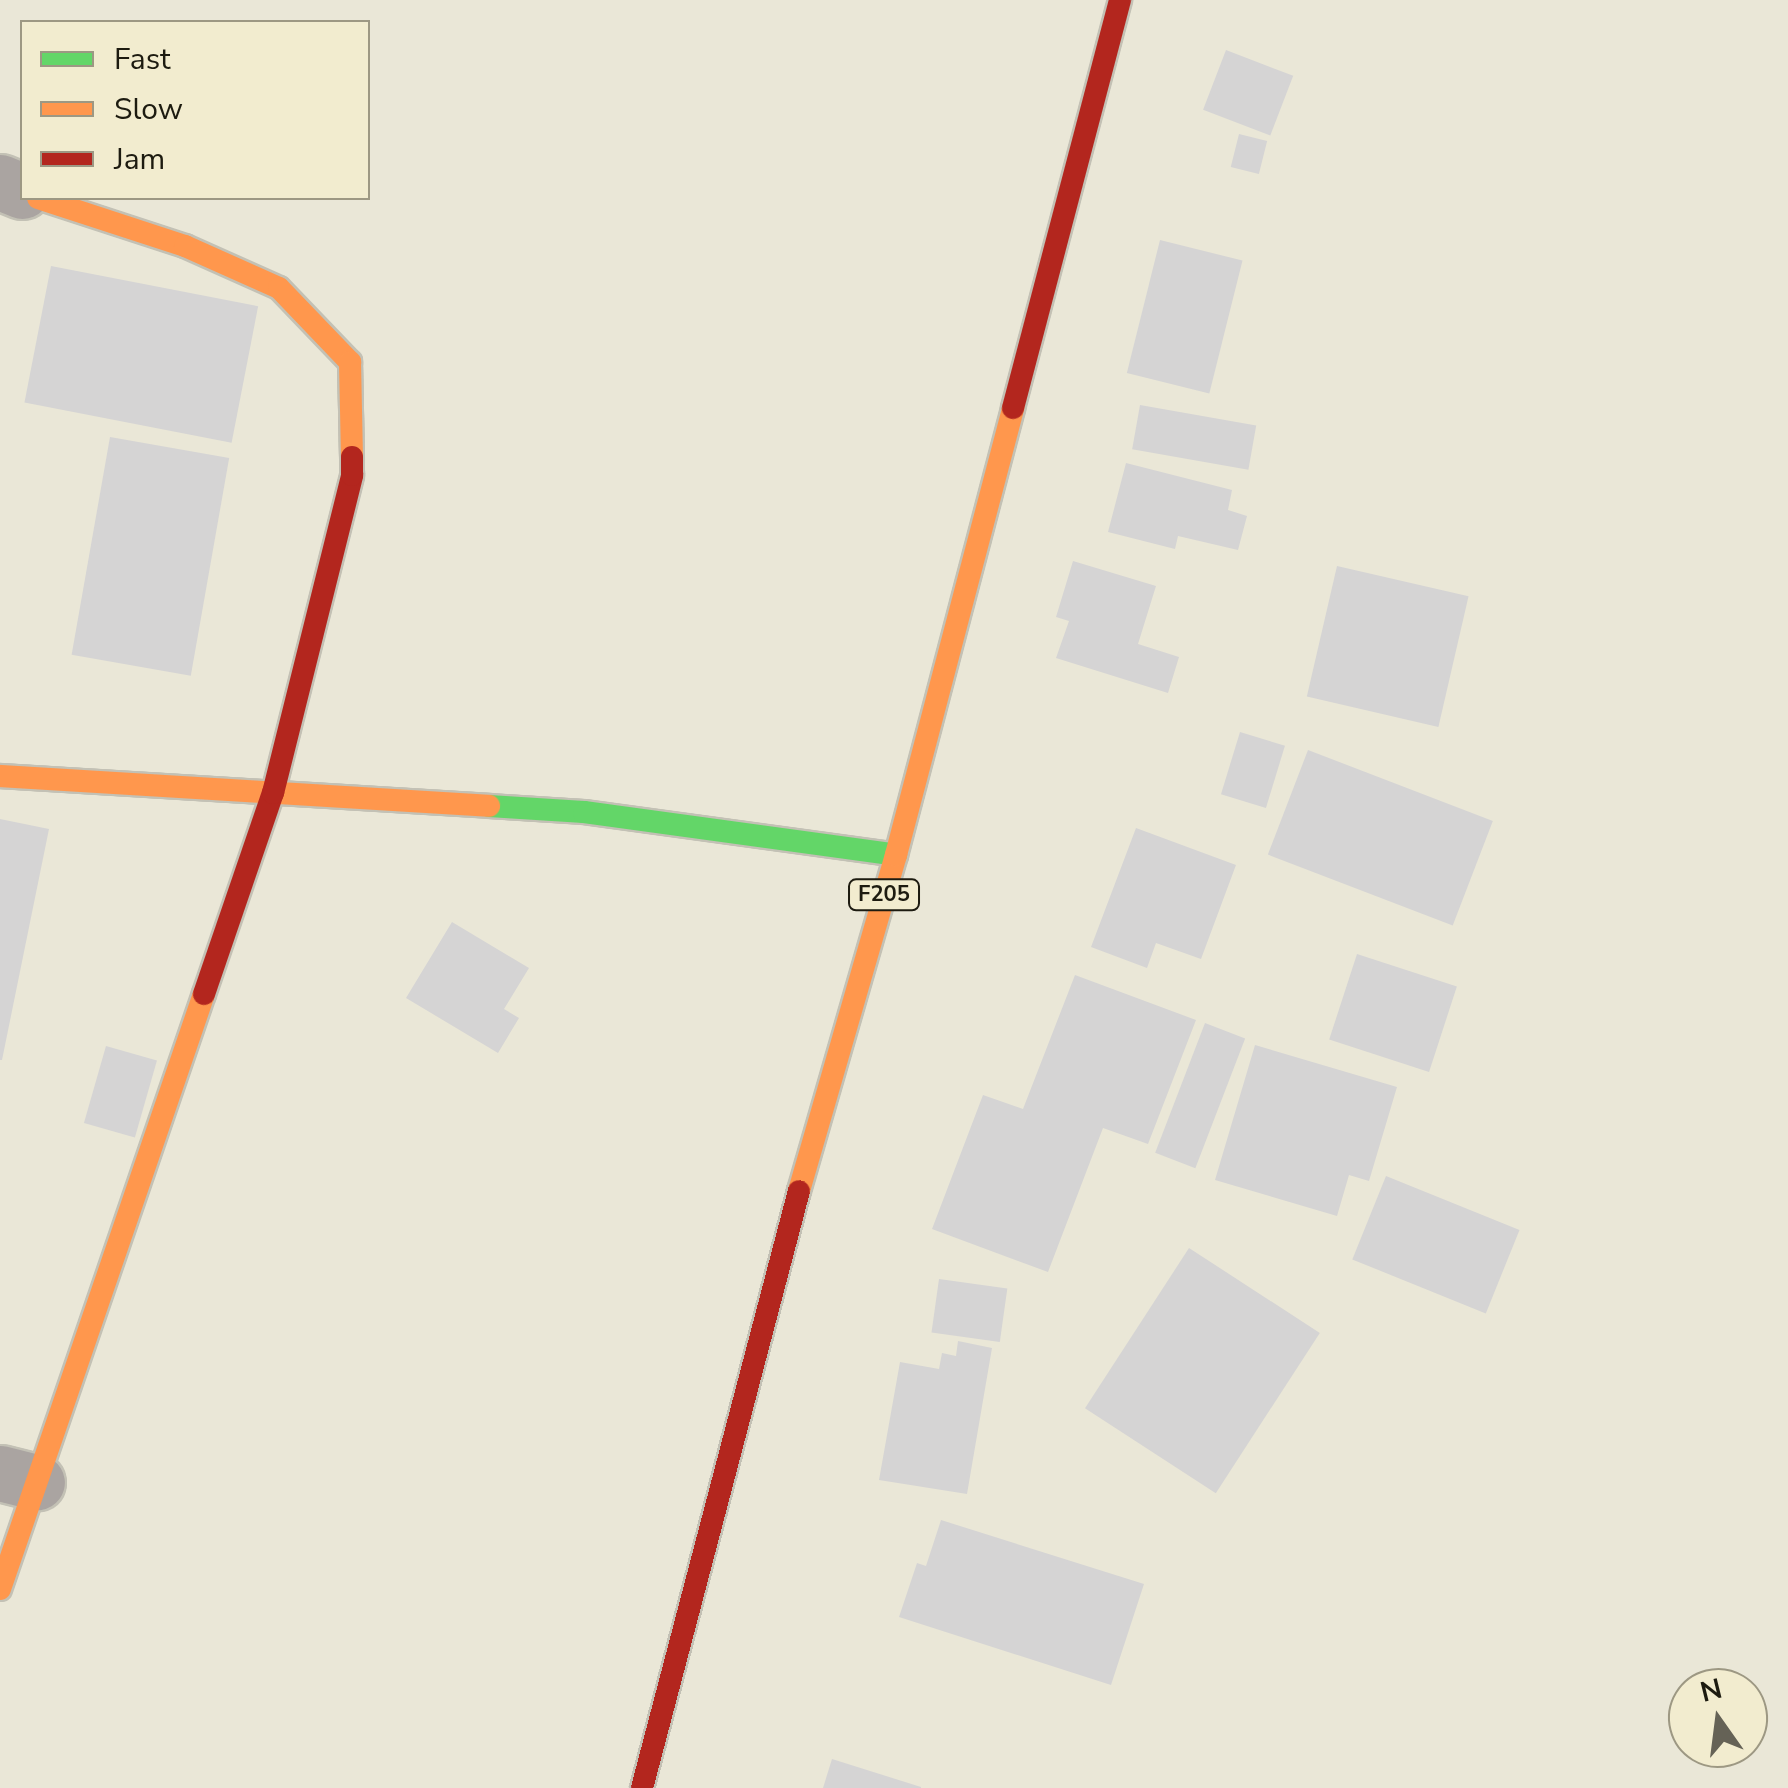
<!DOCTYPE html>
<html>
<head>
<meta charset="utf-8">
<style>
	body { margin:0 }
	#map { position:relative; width:1788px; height:1788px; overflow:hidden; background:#eae7d7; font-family:"Nunito Sans",sans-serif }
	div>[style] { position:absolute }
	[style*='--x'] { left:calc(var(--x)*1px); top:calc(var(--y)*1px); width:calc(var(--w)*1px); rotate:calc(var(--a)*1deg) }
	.building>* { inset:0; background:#d5d4d4; transform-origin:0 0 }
	.roads { filter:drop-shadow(2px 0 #c3c1b5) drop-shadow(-2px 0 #c3c1b5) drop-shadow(0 2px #c3c1b5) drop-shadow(0 -2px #c3c1b5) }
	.street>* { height:55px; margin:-27.5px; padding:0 27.5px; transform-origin:27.5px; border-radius:27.5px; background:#aaa4a1 }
	.fast>* { height:22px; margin:-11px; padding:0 11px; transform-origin:11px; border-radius:11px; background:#63d668 }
	.slow>* { height:22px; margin:-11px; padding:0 11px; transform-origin:11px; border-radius:11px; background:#ff974d }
	.jam>* { height:22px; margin:-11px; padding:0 11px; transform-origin:11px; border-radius:11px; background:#b3261e }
	span { translate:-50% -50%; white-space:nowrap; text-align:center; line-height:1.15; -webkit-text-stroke:10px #f2eccf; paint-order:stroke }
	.shield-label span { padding:2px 8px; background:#f2eccf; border:2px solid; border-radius:8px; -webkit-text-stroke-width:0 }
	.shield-label { font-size:22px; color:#1d1b10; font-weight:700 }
	.legend { position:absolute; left:20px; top:20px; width:350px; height:180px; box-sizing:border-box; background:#f2eccf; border:2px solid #9d9883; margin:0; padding:12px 18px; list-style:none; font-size:30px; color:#1d1b10 }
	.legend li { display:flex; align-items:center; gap:20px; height:50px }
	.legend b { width:50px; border:2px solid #9d9883 }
	.north { position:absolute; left:1668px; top:1668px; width:100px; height:100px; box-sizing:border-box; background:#f2eccf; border:2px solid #9d9883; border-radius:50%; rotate:346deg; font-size:28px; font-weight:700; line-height:40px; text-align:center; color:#1d1b10 }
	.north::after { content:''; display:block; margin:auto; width:35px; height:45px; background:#656256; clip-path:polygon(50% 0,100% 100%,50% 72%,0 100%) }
</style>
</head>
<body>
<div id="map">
	<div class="building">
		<i style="left:1226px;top:50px;width:72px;height:64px;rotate:21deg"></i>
		<i style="left:1239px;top:134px;width:29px;height:34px;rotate:14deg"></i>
		<i style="left:1160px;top:240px;width:85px;height:137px;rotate:14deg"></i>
		<i style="left:51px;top:266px;width:211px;height:139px;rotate:11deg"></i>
		<i style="left:1140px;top:405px;width:118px;height:45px;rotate:10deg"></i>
		<i style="left:110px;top:437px;width:121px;height:221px;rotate:10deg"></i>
		<i style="clip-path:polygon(1126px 463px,1232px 490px,1228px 510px,1247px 516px,1238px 550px,1178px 536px,1175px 549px,1108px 532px)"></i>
		<i style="clip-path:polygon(1073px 561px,1156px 586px,1138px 644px,1179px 657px,1168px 693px,1056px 658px,1069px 621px,1056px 617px)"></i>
		<i style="left:1337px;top:566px;width:135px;height:134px;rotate:13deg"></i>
		<i style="left:1240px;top:732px;width:47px;height:65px;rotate:17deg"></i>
		<i style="left:1308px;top:750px;width:198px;height:112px;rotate:21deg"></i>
		<i style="clip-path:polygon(0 819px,49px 829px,2px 1060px,0 1060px)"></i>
		<i style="clip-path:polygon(1136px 828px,1236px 865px,1201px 959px,1156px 943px,1147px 968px,1091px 947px)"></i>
		<i style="clip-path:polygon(452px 922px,529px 968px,504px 1009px,519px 1018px,498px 1053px,406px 998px)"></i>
		<i style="left:1357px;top:954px;width:105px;height:90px;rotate:18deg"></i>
		<i style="clip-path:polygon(1075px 975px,1196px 1020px,1148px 1144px,1103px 1128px,1048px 1272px,932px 1229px,983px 1095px,1023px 1109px)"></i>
		<i style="left:1205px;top:1023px;width:43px;height:139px;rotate:21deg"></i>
		<i style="clip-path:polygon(1255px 1045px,1397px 1087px,1369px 1181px,1349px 1175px,1337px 1216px,1215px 1180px)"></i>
		<i style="left:106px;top:1046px;width:53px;height:80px;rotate:16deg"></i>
		<i style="left:1386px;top:1176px;width:144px;height:90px;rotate:22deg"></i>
		<i style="left:1189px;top:1248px;width:156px;height:191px;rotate:33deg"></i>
		<i style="left:939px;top:1279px;width:69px;height:54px;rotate:8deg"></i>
		<i style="clip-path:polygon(958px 1341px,992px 1348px,967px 1494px,879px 1480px,900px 1362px,939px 1369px,942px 1353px,956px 1356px)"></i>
		<i style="clip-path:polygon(941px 1520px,1144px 1584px,1111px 1685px,899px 1617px,917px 1563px,926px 1566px)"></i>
		<i style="clip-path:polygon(832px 1759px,921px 1787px,921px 1788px,823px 1788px)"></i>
	</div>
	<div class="roads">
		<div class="street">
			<i style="--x:0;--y:182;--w:24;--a:22"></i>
			<i style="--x:0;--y:1473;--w:38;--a:14"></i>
		</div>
		<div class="fast">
			<i style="--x:489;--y:806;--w:95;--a:3.6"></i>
			<i style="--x:584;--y:812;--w:315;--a:7.8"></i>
		</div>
		<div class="slow">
			<i style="--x:38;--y:198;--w:155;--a:18.1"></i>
			<i style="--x:185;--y:246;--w:103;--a:24.1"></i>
			<i style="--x:279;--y:288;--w:103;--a:46.2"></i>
			<i style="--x:350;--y:362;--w:95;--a:88.8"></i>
			<i style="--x:0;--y:776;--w:490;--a:3.5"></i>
			<i style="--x:799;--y:1191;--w:350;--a:-73.9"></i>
			<i style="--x:896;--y:855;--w:462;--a:-75.3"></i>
			<i style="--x:0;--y:1589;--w:629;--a:-71.08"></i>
		</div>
		<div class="jam">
			<i style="--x:1013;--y:408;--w:422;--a:-75.3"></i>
			<i style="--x:204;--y:994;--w:213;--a:-71.1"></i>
			<i style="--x:273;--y:793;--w:328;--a:-76"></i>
			<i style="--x:352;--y:475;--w:18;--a:-90"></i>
			<i style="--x:642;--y:1788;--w:617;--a:-75.27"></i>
		</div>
	</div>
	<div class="shield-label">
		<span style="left:884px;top:895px">F205</span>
	</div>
	<ul class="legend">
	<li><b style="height:12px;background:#63d668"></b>Fast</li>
	<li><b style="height:12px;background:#ff974d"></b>Slow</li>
	<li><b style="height:12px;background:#b3261e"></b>Jam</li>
	</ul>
	<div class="north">N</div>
</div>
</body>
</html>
